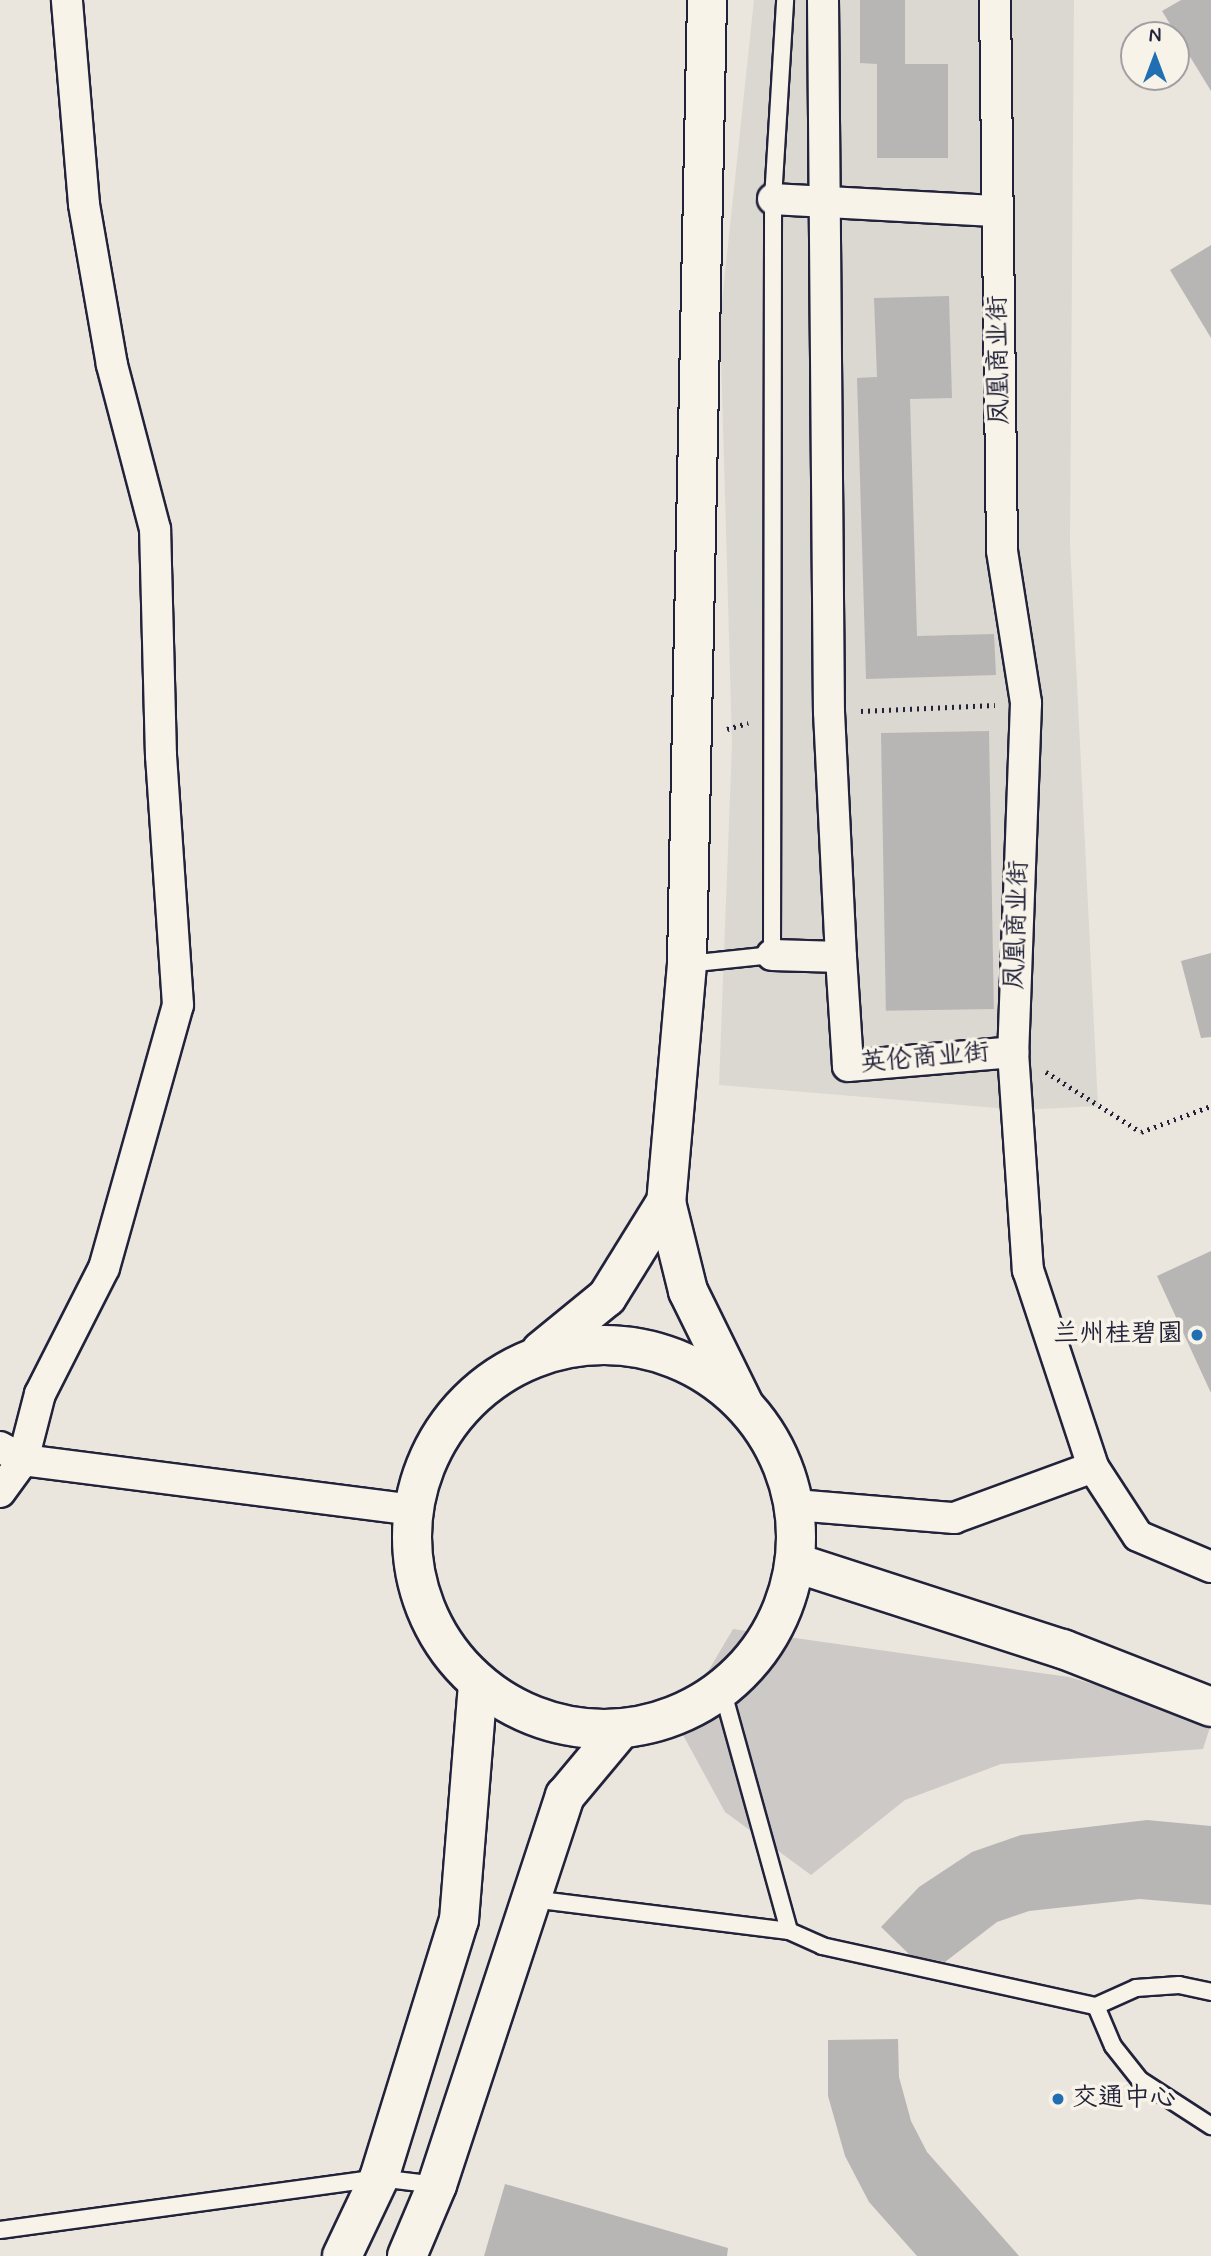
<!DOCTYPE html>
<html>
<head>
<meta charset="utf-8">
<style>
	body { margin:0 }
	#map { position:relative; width:1211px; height:2256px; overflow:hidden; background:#eae6de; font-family:Mynerve,"LXGW WenKai TC",sans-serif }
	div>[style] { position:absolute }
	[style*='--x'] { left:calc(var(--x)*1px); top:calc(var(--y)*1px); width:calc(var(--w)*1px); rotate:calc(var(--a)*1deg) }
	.built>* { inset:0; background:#dbd8d2 }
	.green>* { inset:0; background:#cdc9c6 }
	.building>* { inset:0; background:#b8b6b5; transform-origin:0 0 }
	.path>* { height:4.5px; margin-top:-2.25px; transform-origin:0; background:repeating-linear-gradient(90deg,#22223b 0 2px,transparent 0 7px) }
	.roads { filter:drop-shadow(2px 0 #22223b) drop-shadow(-2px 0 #22223b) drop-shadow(0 2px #22223b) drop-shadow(0 -2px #22223b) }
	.lane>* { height:16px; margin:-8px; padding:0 8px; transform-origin:8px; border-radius:8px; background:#f7f3e8 }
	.street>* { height:30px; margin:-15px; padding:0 15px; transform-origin:15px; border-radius:15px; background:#f7f3e8 }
	.secondary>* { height:38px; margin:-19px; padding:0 19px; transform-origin:19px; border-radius:19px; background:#f7f3e8 }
	.secondary>.ring { margin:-19px; padding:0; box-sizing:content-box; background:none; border:38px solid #f7f3e8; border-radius:50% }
	.dots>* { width:19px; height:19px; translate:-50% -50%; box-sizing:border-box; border:4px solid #f7f3e8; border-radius:50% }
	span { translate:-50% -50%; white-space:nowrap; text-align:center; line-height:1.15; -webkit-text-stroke:7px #f7f3e8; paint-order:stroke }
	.street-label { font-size:26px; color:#22223b }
	.poi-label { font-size:26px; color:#22223b }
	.right { translate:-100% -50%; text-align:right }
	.left { translate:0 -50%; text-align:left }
	.north { position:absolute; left:1120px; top:21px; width:70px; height:70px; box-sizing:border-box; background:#f7f3e8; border:2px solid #a29fa3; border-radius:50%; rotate:0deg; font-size:19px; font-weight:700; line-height:28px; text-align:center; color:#22223b }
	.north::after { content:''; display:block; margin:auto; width:24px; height:32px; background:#1f6fb2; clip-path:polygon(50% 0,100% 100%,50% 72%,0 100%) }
</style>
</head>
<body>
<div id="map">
	<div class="built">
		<i style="clip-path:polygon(754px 0,1074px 0,1070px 543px,1098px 1106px,1020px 1110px,719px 1085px,732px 743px,720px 320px)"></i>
	</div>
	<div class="green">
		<i style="clip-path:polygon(733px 1629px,1069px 1677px,1211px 1719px,1211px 1724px,1203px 1749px,1001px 1764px,905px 1800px,811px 1875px,725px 1812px,677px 1724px)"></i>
	</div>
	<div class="building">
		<i style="clip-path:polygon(860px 0,905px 0,905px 64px,948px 64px,948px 158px,877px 158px,877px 64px,860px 63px)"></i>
		<i style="clip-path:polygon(1181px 0,1211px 0,1211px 91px,1162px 11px)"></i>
		<i style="clip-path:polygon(1211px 245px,1211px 338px,1170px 270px)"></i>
		<i style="clip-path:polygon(949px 296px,952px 398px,910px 399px,917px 636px,994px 634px,996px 675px,866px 679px,857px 378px,877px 377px,874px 298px)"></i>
		<i style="left:989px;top:731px;width:278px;height:108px;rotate:89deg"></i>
		<i style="clip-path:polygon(1211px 953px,1211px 1037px,1201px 1038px,1181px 961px)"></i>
		<i style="clip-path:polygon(1211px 1251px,1211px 1393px,1157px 1276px)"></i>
		<i style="clip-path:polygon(1147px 1820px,1211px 1826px,1211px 1905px,1140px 1899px,1029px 1911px,997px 1922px,945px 1962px,910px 1955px,881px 1927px,919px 1887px,972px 1852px,1021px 1835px)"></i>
		<i style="clip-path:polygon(898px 2039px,899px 2077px,911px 2121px,927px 2152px,1019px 2256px,917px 2256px,869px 2202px,845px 2156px,828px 2096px,828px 2040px)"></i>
		<i style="clip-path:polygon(505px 2184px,728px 2248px,727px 2256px,484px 2256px)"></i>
	</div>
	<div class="path">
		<i style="--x:861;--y:711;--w:134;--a:-2.6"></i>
		<i style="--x:727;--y:729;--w:22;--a:-16"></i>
		<i style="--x:1046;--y:1072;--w:112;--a:32.3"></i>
		<i style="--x:1141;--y:1132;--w:75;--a:-20.4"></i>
	</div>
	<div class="roads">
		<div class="lane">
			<i style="--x:687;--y:964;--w:85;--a:-6"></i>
			<i style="--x:772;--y:955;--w:756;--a:-89.92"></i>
			<i style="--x:773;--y:199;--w:199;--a:-86.5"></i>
			<i style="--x:722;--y:1689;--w:251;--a:74.5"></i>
			<i style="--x:789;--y:1931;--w:36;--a:24"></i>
			<i style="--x:822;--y:1946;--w:280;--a:12.4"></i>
			<i style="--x:1096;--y:2006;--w:44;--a:-24.2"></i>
			<i style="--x:1136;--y:1988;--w:43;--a:-4"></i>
			<i style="--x:1179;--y:1985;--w:33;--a:12"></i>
			<i style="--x:532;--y:1899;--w:259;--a:7.1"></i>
			<i style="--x:1096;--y:2006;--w:43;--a:67"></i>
			<i style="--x:1113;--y:2046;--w:43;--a:51.5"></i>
			<i style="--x:1140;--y:2080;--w:85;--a:32.9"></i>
			<i style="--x:0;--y:2230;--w:383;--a:-7.8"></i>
			<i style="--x:379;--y:2178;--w:58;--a:6.9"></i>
		</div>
		<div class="street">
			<i style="--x:823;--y:0;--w:712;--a:89.52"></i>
			<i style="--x:829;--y:712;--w:245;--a:87.2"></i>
			<i style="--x:995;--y:0;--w:551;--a:89.27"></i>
			<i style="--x:1002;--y:551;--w:154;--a:81"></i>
			<i style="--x:1026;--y:703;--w:349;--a:92.1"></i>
			<i style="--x:1013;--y:1052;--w:219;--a:86.1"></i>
			<i style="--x:1028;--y:1270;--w:207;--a:71.7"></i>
			<i style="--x:1093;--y:1467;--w:82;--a:56.9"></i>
			<i style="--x:1138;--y:1536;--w:79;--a:23"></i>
			<i style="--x:773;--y:199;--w:225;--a:3.1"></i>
			<i style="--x:772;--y:955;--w:69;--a:1.7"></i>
			<i style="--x:841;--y:957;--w:109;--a:86.3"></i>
			<i style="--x:848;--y:1066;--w:166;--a:-4.8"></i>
			<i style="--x:0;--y:1447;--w:26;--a:29"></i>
			<i style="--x:23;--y:1460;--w:393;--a:7.3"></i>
			<i style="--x:0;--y:1492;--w:39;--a:-54"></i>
			<i style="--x:23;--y:1460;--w:68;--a:-75.6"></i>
			<i style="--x:40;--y:1394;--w:141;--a:-63.1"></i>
			<i style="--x:104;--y:1268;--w:273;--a:-74.3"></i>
			<i style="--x:178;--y:1005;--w:250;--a:-93.9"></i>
			<i style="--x:161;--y:756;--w:227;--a:-91.5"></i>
			<i style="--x:155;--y:529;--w:170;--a:-104.7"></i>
			<i style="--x:112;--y:365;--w:163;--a:-99.9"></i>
			<i style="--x:84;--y:204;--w:205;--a:-94.8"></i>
			<i style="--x:795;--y:1505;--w:160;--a:4.7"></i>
			<i style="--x:954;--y:1518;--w:148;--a:-20.1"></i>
		</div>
		<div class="secondary">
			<i style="--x:707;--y:0;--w:964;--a:91.19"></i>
			<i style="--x:687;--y:964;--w:239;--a:95"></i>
			<i style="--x:666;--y:1202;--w:92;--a:76.1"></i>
			<i style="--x:688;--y:1291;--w:125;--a:63.8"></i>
			<i class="ring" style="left:412px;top:1345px;width:346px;height:346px"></i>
			<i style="--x:541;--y:1351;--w:85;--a:-39.3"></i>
			<i style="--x:607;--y:1297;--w:112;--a:-58.2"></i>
			<i style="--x:796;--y:1563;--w:281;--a:17.9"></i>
			<i style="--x:1063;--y:1649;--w:159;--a:21.4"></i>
			<i style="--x:342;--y:2256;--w:86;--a:-64.6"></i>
			<i style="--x:379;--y:2178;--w:270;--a:-72.8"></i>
			<i style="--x:459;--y:1920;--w:238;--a:-85.4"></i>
			<i style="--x:407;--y:2256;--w:77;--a:-67.1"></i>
			<i style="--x:437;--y:2185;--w:410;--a:-71.8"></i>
			<i style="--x:565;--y:1796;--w:87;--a:-50.1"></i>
		</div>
	</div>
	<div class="dots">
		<i style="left:1197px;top:1335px;background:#1f6fb2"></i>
		<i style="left:1058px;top:2099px;background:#1f6fb2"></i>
	</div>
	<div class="street-label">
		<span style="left:1000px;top:360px;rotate:-91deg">凤凰商业街</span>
		<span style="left:1018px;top:925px;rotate:-88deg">凤凰商业街</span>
		<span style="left:925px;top:1059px;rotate:-5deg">英伦商业街</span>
	</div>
	<div class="poi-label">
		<span class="right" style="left:1183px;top:1335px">兰州桂碧園</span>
		<span class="left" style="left:1072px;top:2099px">交通中心</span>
	</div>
	<div class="north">N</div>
</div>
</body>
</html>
